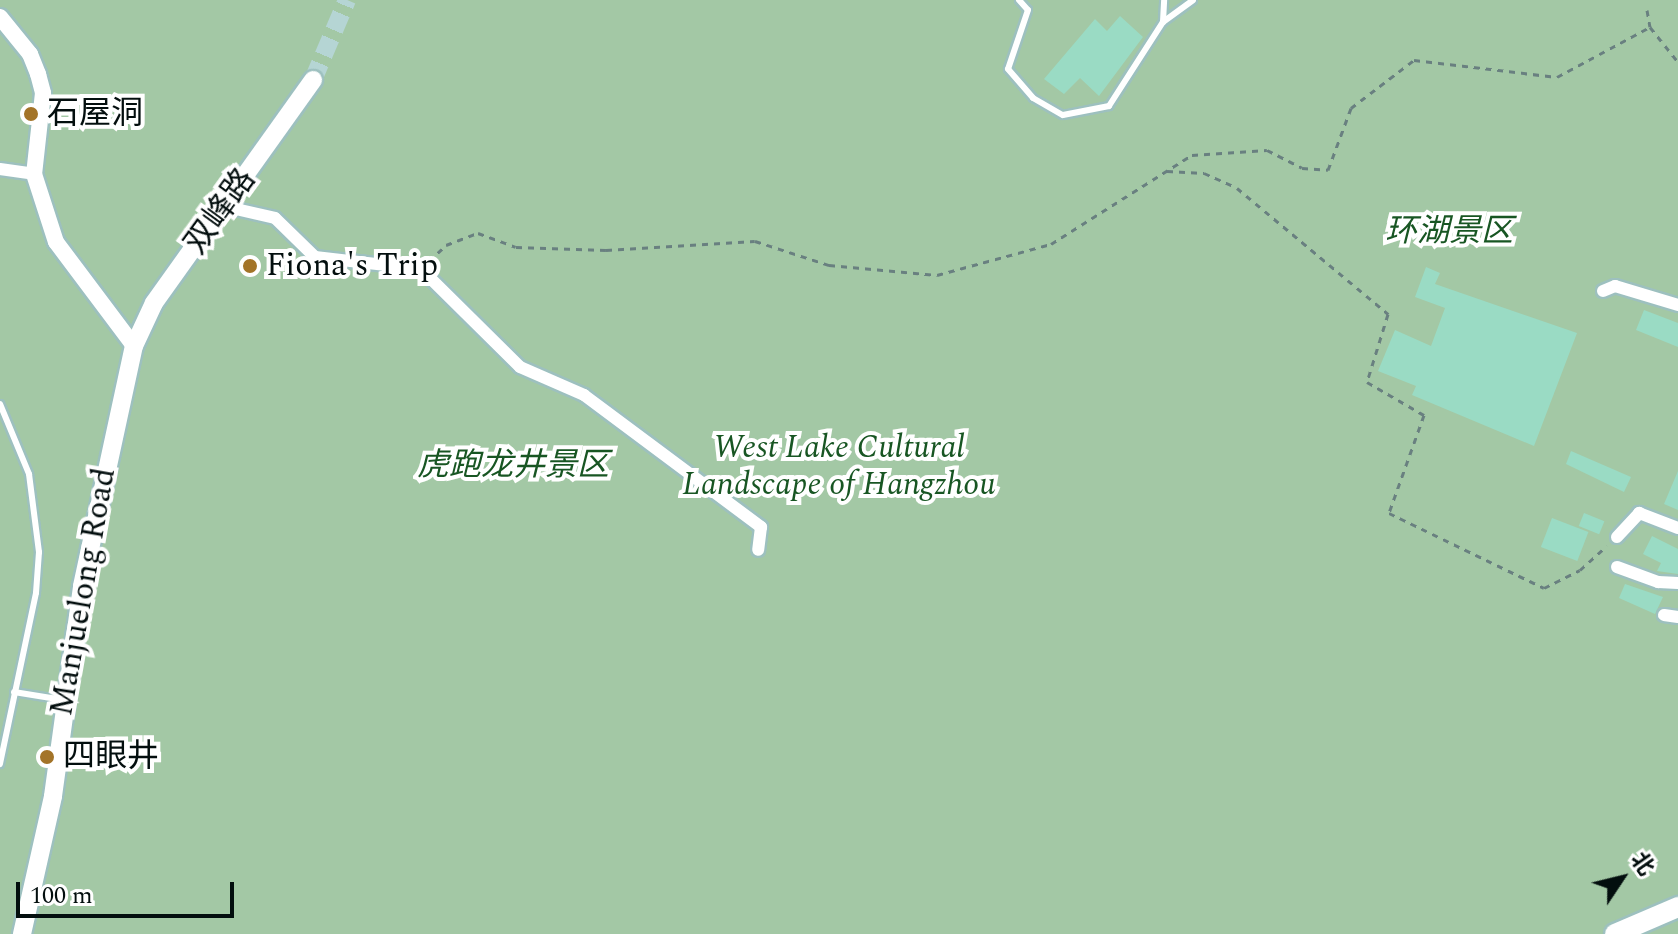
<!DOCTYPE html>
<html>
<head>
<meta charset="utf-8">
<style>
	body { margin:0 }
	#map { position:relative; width:1678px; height:934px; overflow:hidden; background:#d4f8f7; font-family:Spectral,"Noto Sans SC",serif }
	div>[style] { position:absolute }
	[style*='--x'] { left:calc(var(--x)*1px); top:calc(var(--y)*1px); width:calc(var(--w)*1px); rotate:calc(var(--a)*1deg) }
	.green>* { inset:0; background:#a3c8a5; transform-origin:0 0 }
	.building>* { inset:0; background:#9adbc4; transform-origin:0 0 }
	.secondary-tunnel>* { height:18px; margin-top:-9px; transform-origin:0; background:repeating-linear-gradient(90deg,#b5d5d4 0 18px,transparent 0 27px) }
	.path>* { height:3px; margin-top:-1.5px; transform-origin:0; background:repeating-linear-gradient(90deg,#698080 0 6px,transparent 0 12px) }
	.roads { filter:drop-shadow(2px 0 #9dc0bf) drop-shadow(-2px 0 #9dc0bf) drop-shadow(0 2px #9dc0bf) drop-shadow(0 -2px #9dc0bf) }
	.service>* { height:6px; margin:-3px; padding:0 3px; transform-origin:3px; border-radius:3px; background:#fff }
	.minor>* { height:12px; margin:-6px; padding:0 6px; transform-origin:6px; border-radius:6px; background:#fff }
	.tertiary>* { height:16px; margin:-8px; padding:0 8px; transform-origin:8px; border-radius:8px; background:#fff }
	.secondary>* { height:18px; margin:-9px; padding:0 9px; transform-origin:9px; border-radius:9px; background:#fff }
	.primary>* { height:20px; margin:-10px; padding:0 10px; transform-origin:10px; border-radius:10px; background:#fff }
	.dots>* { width:22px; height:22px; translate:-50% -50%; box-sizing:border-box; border:4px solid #fff; border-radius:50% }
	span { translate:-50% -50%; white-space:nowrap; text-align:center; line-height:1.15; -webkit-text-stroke:8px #fff; paint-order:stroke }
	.poi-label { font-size:32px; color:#030e0e }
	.left { translate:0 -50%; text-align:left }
	.street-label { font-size:32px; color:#030e0e }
	.park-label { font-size:32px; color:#185623; font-style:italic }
	.north { position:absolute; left:1582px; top:838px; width:80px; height:80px; -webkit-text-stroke:6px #fff; paint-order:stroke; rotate:55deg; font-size:22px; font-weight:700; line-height:32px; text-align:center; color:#030e0e }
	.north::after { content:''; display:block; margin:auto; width:28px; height:36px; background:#030e0e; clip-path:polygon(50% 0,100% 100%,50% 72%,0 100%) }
	.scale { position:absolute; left:16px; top:882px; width:218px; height:36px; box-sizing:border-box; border:4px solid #030e0e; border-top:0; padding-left:10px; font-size:24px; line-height:28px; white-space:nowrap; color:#030e0e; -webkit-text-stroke:6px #fff; paint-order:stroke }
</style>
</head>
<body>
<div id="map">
	<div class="green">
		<i style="left:0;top:0;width:1678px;height:934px"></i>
	</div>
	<div class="building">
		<i style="clip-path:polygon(1120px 16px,1143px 37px,1099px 96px,1080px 78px,1064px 94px,1044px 79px,1095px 19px,1107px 31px)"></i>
		<i style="clip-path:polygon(1426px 267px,1440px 273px,1435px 284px,1577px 333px,1534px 446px,1412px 395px,1416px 386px,1378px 371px,1395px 330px,1431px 346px,1445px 308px,1415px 297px)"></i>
		<i style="clip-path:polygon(1644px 310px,1678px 323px,1678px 347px,1636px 330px)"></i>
		<i style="clip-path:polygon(1571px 451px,1631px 477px,1624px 492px,1566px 464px)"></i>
		<i style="clip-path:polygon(1678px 471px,1678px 510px,1664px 504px)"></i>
		<i style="left:1584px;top:513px;width:22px;height:14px;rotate:22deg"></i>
		<i style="left:1552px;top:518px;width:39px;height:31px;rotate:21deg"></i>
		<i style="clip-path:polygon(1652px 536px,1678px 549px,1678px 574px,1657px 571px,1661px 563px,1643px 554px)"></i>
		<i style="clip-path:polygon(1625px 584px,1663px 597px,1655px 614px,1619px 598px)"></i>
	</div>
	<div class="secondary-tunnel">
		<i style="--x:313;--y:80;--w:87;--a:-67"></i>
	</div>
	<div class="path">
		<i style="--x:1647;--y:10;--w:17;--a:80"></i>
		<i style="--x:1167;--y:171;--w:37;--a:3"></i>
		<i style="--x:1204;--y:173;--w:36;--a:24"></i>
		<i style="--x:1237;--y:188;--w:197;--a:39.8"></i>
		<i style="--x:1388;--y:314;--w:71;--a:107.2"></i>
		<i style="--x:1367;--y:382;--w:66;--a:30.1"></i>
		<i style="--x:1424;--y:415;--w:104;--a:109.7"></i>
		<i style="--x:1389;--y:513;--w:172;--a:25.8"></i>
		<i style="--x:1544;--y:588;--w:40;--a:-26.6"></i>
		<i style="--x:1580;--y:570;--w:36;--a:-42"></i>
		<i style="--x:429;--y:261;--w:23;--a:-43"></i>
		<i style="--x:446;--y:245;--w:34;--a:-21"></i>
		<i style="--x:478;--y:233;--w:40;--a:20.2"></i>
		<i style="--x:516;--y:247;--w:90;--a:1.9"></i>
		<i style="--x:606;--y:250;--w:149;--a:-3.5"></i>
		<i style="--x:755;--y:241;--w:78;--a:18"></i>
		<i style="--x:829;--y:265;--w:108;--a:5.3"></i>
		<i style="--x:937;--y:275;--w:118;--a:-15.2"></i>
		<i style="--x:1051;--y:244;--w:167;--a:-32.3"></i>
		<i style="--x:1192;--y:155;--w:75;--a:-3.8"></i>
		<i style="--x:1267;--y:150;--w:39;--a:27"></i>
		<i style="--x:1302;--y:168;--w:26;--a:4"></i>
		<i style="--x:1328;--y:170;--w:66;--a:-69.6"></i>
		<i style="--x:1351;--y:108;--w:79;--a:-37.3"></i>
		<i style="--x:1414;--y:60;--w:144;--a:6.8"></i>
		<i style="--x:1557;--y:77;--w:106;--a:-28.3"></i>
		<i style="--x:1650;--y:27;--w:45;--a:51.3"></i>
	</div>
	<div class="roads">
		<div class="service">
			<i style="--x:1019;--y:0;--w:13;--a:48"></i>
			<i style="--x:1028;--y:10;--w:62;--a:108.7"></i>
			<i style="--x:1008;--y:69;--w:38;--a:49"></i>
			<i style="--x:1033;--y:98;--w:34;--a:30"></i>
			<i style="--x:1063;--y:115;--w:47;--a:-11.1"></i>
			<i style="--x:1109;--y:106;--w:100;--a:-57.3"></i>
			<i style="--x:1163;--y:22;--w:22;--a:-87"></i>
			<i style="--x:1163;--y:22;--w:37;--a:-36"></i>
			<i style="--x:0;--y:404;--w:76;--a:67.5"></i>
			<i style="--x:29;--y:474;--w:79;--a:82.7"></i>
			<i style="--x:39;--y:552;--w:41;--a:94.2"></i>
			<i style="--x:36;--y:593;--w:175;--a:101.9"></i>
			<i style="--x:14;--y:692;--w:50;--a:9.3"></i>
		</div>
		<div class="minor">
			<i style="--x:0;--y:169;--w:34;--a:8"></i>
			<i style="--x:227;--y:207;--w:49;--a:12.9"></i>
			<i style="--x:275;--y:218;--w:56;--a:44.3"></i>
			<i style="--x:315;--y:257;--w:107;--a:6.5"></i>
			<i style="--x:421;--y:269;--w:139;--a:44.7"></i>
			<i style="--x:520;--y:367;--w:70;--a:23.6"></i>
			<i style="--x:584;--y:395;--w:221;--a:36.7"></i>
			<i style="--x:761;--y:527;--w:23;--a:97"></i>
			<i style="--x:1603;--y:291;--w:13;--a:-23"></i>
			<i style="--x:1615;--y:286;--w:66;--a:16.8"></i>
			<i style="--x:1617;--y:537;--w:33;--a:-47"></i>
			<i style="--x:1639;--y:513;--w:42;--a:21"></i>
			<i style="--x:1617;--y:567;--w:44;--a:20.1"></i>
			<i style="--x:1658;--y:582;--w:20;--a:3"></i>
			<i style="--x:1664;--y:615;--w:14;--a:8"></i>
		</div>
		<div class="tertiary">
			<i style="--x:0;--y:17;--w:48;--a:51"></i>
			<i style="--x:30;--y:54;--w:22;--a:68"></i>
			<i style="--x:38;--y:74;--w:20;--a:75"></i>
			<i style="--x:43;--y:93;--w:81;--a:96.3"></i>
			<i style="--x:34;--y:174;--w:71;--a:72.1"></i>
			<i style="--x:56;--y:242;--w:130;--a:53.1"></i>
		</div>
		<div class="secondary">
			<i style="--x:22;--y:934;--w:141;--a:-77.3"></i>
			<i style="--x:53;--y:796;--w:212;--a:-82.1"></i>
			<i style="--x:82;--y:586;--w:246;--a:-77.8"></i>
			<i style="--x:134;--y:346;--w:47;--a:-65.1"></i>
			<i style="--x:154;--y:303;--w:274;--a:-54.5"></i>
		</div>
		<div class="primary">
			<i style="--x:1615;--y:934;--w:69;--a:-23.2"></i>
		</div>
	</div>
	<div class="dots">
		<i style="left:31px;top:114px;background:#a37428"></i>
		<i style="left:250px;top:266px;background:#a37428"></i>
		<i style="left:47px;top:757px;background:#a37428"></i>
	</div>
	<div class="poi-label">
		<span class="left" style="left:47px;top:114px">石屋洞</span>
		<span class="left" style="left:266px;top:266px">Fiona's Trip</span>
		<span class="left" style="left:63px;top:757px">四眼井</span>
	</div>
	<div class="street-label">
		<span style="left:221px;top:212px;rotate:-54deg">双峰路</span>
		<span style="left:84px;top:592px;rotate:-80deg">Manjuelong Road</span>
	</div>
	<div class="park-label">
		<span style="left:1449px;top:232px">环湖景区</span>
		<span style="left:839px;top:467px">West Lake Cultural<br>Landscape of Hangzhou</span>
		<span style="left:513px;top:466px">虎跑龙井景区</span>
	</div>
	<div class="north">北</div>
	<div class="scale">100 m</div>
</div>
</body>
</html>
